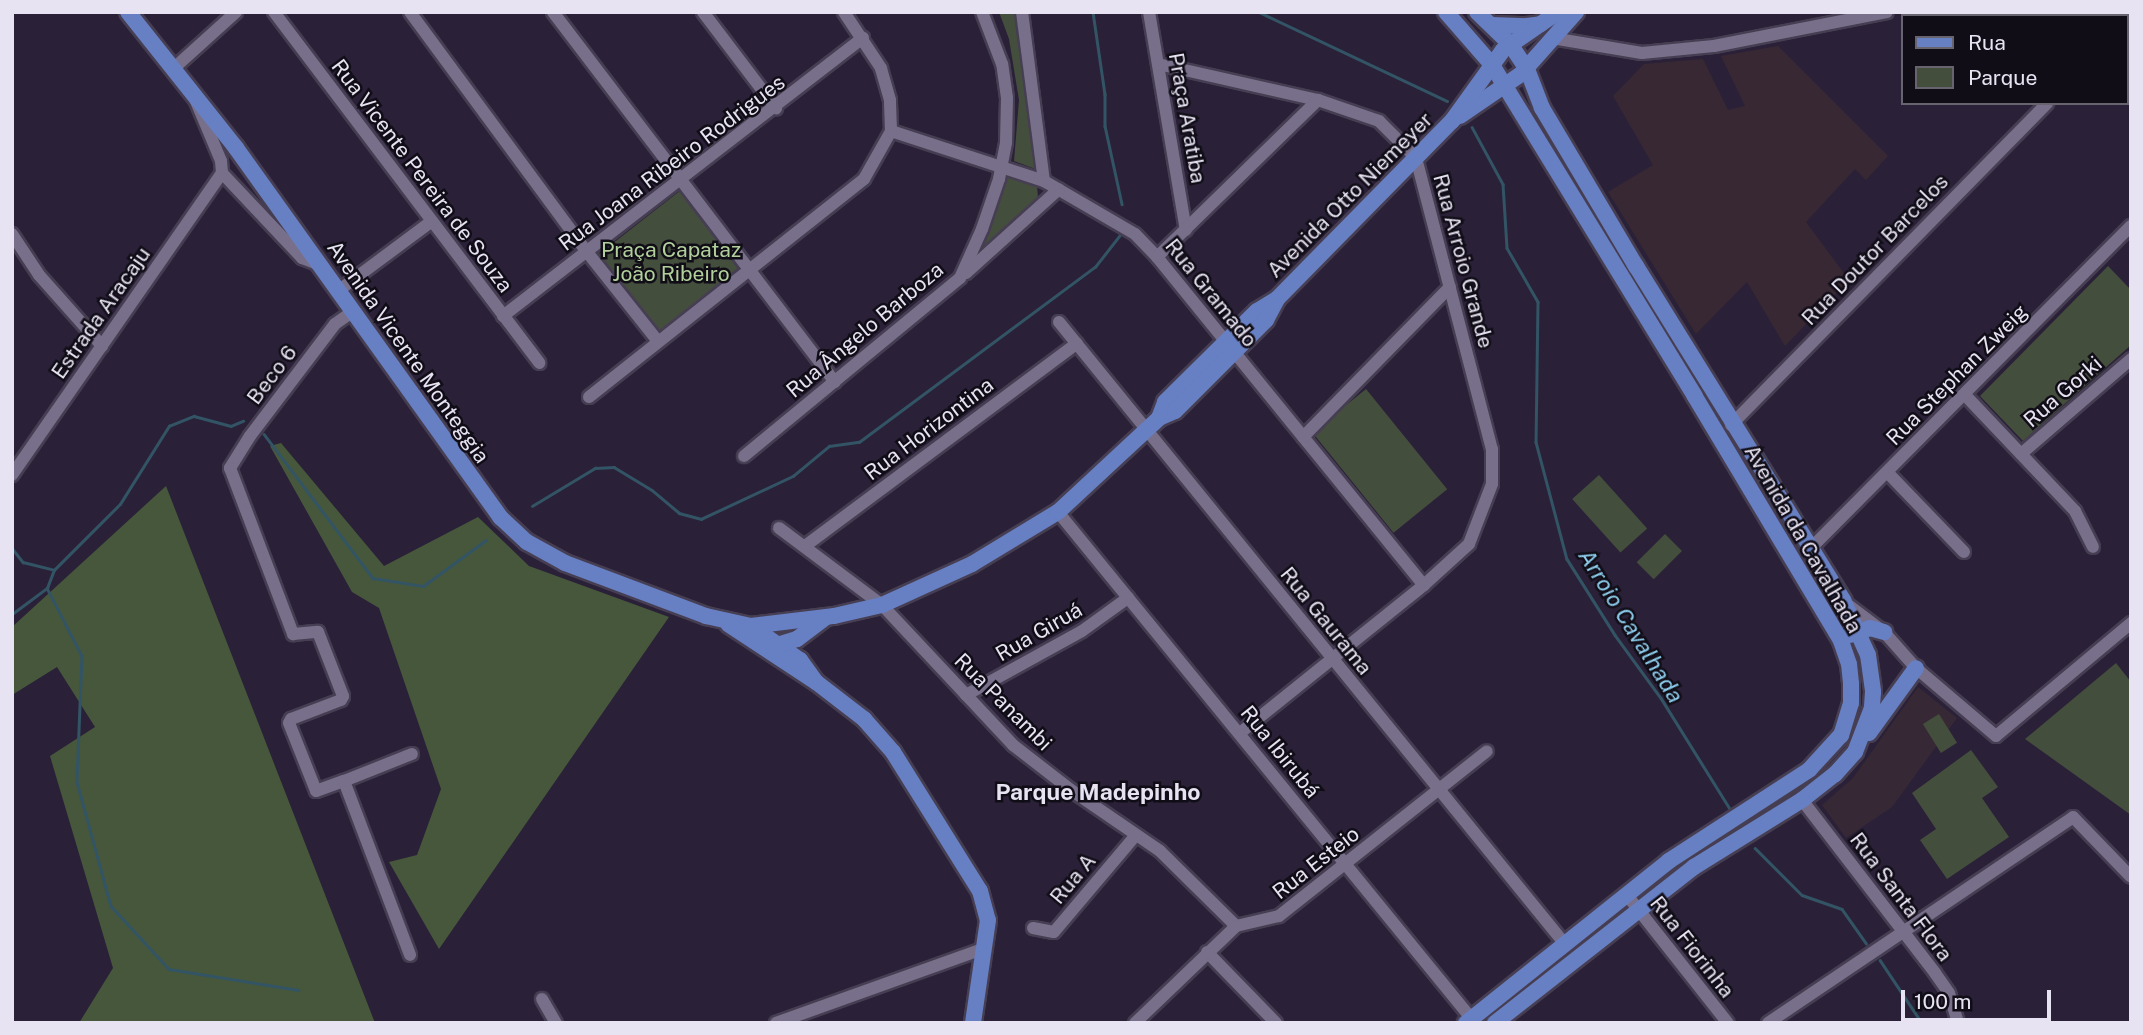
<!DOCTYPE html>
<html>
<head>
<meta charset="utf-8">
<style>
	body { margin:0 }
	#map { position:relative; width:2143px; height:1035px; overflow:hidden; background:#2a2138; font-family:"Public Sans",sans-serif }
	div>[style] { position:absolute }
	[style*='--x'] { left:calc(var(--x)*1px); top:calc(var(--y)*1px); width:calc(var(--w)*1px); rotate:calc(var(--a)*1deg) }
	.commercial>* { inset:0; background:#362835 }
	.industrial>* { inset:0; background:#382833 }
	.green>* { inset:0; background:#444e3d; transform-origin:0 0 }
	.forest>* { inset:0; background:#46573b }
	.stream>* { height:2.5px; margin:-1.25px; padding:0 1.25px; transform-origin:1.25px; border-radius:1.25px; background:#325465 }
	.roads { filter:drop-shadow(2px 0 #463e52) drop-shadow(-2px 0 #463e52) drop-shadow(0 2px #463e52) drop-shadow(0 -2px #463e52) }
	.minor>* { height:12px; margin:-6px; padding:0 6px; transform-origin:6px; border-radius:6px; background:#786f8a }
	.major>* { height:16px; margin:-8px; padding:0 8px; transform-origin:8px; border-radius:8px; background:#677fc3 }
	span { translate:-50% -50%; white-space:nowrap; text-align:center; line-height:1.15; -webkit-text-stroke:5px #110d17; paint-order:stroke }
	.street-label { font-size:21px; color:#e8e3f2 }
	.park-label { font-size:21px; color:#b1d09b }
	.water-label { font-size:23px; color:#8ecded; font-style:italic }
	.neighbourhood-label { font-size:23px; color:#e8e3f2; font-weight:700 }
	.frame { position:absolute; inset:0; border:14px solid #e8e3f2; pointer-events:none }
	.legend { position:absolute; left:1901px; top:14px; width:228px; height:91px; box-sizing:border-box; background:#110d17; border:2px solid #67636f; margin:0; padding:9px 12px; list-style:none; font-size:21px; color:#e8e3f2 }
	.legend li { display:flex; align-items:center; gap:14px; height:35px }
	.legend b { width:35px; border:2px solid #67636f }
	.scale { position:absolute; left:1901px; top:990px; width:150px; height:32px; box-sizing:border-box; border:4px solid #e8e3f2; border-top:0; padding-left:9px; font-size:21px; line-height:24px; white-space:nowrap; color:#e8e3f2; -webkit-text-stroke:5px #110d17; paint-order:stroke }
</style>
</head>
<body>
<div id="map">
	<div class="commercial">
		<i style="clip-path:polygon(1918px 687px,1957px 718px,1892px 807px,1846px 838px,1822px 805px,1853px 778px)"></i>
	</div>
	<div class="industrial">
		<i style="clip-path:polygon(1778px 46px,1888px 156px,1866px 180px,1855px 169px,1806px 222px,1849px 280px,1785px 346px,1747px 282px,1696px 334px,1608px 192px,1653px 165px,1613px 96px,1644px 64px,1703px 59px,1728px 110px,1745px 106px,1721px 56px)"></i>
	</div>
	<div class="green">
		<i style="clip-path:polygon(999px 12px,1017px 12px,1038px 170px,1014px 161px,1019px 100px,1009px 39px)"></i>
		<i style="clip-path:polygon(1007px 175px,1037px 186px,1038px 198px,983px 247px)"></i>
		<i style="left:681px;top:190px;width:100px;height:105px;rotate:52deg"></i>
		<i style="clip-path:polygon(2108px 266px,2131px 290px,2131px 345px,2023px 441px,1980px 396px)"></i>
		<i style="left:1366px;top:389px;width:129px;height:69px;rotate:51deg"></i>
		<i style="left:1599px;top:475px;width:72px;height:36px;rotate:48deg"></i>
		<i style="left:1665px;top:534px;width:24px;height:40px;rotate:45deg"></i>
		<i style="clip-path:polygon(2116px 663px,2131px 682px,2131px 815px,2025px 739px)"></i>
		<i style="left:1939px;top:714px;width:34px;height:19px;rotate:58deg"></i>
		<i style="clip-path:polygon(1971px 750px,1998px 787px,1982px 798px,2009px 837px,1947px 879px,1920px 840px,1936px 829px,1912px 793px)"></i>
	</div>
	<div class="forest">
		<i style="clip-path:polygon(281px 443px,384px 566px,478px 517px,529px 566px,669px 617px,439px 949px,389px 862px,417px 855px,441px 789px,379px 608px,352px 592px,270px 446px)"></i>
		<i style="clip-path:polygon(166px 486px,375px 1023px,79px 1023px,113px 968px,50px 756px,95px 727px,57px 667px,12px 695px,12px 627px)"></i>
	</div>
	<div class="stream">
		<i style="--x:1093;--y:12;--w:83;--a:81.7"></i>
		<i style="--x:1105;--y:94;--w:32;--a:90"></i>
		<i style="--x:1105;--y:126;--w:80;--a:77.7"></i>
		<i style="--x:1259;--y:12;--w:208;--a:25.3"></i>
		<i style="--x:1472;--y:127;--w:65;--a:61.5"></i>
		<i style="--x:1503;--y:184;--w:64;--a:86.4"></i>
		<i style="--x:1507;--y:248;--w:62;--a:60.1"></i>
		<i style="--x:1538;--y:302;--w:140;--a:90.8"></i>
		<i style="--x:1536;--y:442;--w:121;--a:75.2"></i>
		<i style="--x:1567;--y:559;--w:90;--a:57.7"></i>
		<i style="--x:1615;--y:635;--w:78;--a:53.9"></i>
		<i style="--x:1661;--y:698;--w:131;--a:58.1"></i>
		<i style="--x:264;--y:434;--w:181;--a:52.9"></i>
		<i style="--x:373;--y:578;--w:51;--a:9.1"></i>
		<i style="--x:423;--y:586;--w:78;--a:-36.1"></i>
		<i style="--x:532;--y:506;--w:74;--a:-31.1"></i>
		<i style="--x:595;--y:468;--w:19;--a:-3"></i>
		<i style="--x:614;--y:467;--w:44;--a:31.2"></i>
		<i style="--x:652;--y:490;--w:35;--a:40"></i>
		<i style="--x:679;--y:513;--w:23;--a:15"></i>
		<i style="--x:701;--y:519;--w:102;--a:-25.1"></i>
		<i style="--x:793;--y:476;--w:47;--a:-39.8"></i>
		<i style="--x:829;--y:446;--w:30;--a:-8"></i>
		<i style="--x:859;--y:442;--w:294;--a:-36.6"></i>
		<i style="--x:1095;--y:267;--w:41;--a:-52"></i>
		<i style="--x:12;--y:548;--w:18;--a:52"></i>
		<i style="--x:23;--y:562;--w:32;--a:14"></i>
		<i style="--x:47;--y:588;--w:76;--a:62.8"></i>
		<i style="--x:82;--y:656;--w:126;--a:92.3"></i>
		<i style="--x:77;--y:782;--w:129;--a:74.7"></i>
		<i style="--x:111;--y:906;--w:86;--a:47.4"></i>
		<i style="--x:169;--y:969;--w:131;--a:9.2"></i>
		<i style="--x:12;--y:614;--w:44;--a:-36.6"></i>
		<i style="--x:47;--y:588;--w:19;--a:-69"></i>
		<i style="--x:54;--y:570;--w:93;--a:-45"></i>
		<i style="--x:120;--y:504;--w:92;--a:-57.9"></i>
		<i style="--x:169;--y:426;--w:27;--a:-22"></i>
		<i style="--x:194;--y:416;--w:38;--a:15"></i>
		<i style="--x:231;--y:426;--w:13;--a:-23"></i>
		<i style="--x:1755;--y:848;--w:66;--a:45"></i>
		<i style="--x:1802;--y:895;--w:42;--a:19.3"></i>
		<i style="--x:1842;--y:909;--w:42;--a:54.8"></i>
		<i style="--x:1880;--y:960;--w:76;--a:56.3"></i>
		<i style="--x:2129;--y:1023;--w:3;--a:-45"></i>
	</div>
	<div class="roads">
		<div class="minor">
			<i style="--x:274;--y:12;--w:440;--a:52.9"></i>
			<i style="--x:410;--y:12;--w:298;--a:53.6"></i>
			<i style="--x:587;--y:252;--w:112;--a:51.5"></i>
			<i style="--x:553;--y:12;--w:465;--a:52.7"></i>
			<i style="--x:703;--y:12;--w:121;--a:52.8"></i>
			<i style="--x:1022;--y:12;--w:170;--a:82.6"></i>
			<i style="--x:1149;--y:12;--w:221;--a:80.4"></i>
			<i style="--x:2058;--y:12;--w:6;--a:45"></i>
			<i style="--x:2127;--y:23;--w:6;--a:-45"></i>
			<i style="--x:1552;--y:38;--w:91;--a:9.5"></i>
			<i style="--x:1642;--y:53;--w:72;--a:-5.6"></i>
			<i style="--x:1714;--y:46;--w:176;--a:-11.1"></i>
			<i style="--x:1158;--y:64;--w:164;--a:12.7"></i>
			<i style="--x:1318;--y:100;--w:65;--a:19"></i>
			<i style="--x:1379;--y:121;--w:52;--a:45"></i>
			<i style="--x:1416;--y:158;--w:301;--a:75.4"></i>
			<i style="--x:1492;--y:449;--w:35;--a:90"></i>
			<i style="--x:1492;--y:484;--w:64;--a:111"></i>
			<i style="--x:1469;--y:544;--w:61;--a:137.7"></i>
			<i style="--x:1424;--y:585;--w:236;--a:141.2"></i>
			<i style="--x:173;--y:69;--w:85;--a:-42.1"></i>
			<i style="--x:2127;--y:83;--w:6;--a:45"></i>
			<i style="--x:195;--y:99;--w:67;--a:67.2"></i>
			<i style="--x:221;--y:161;--w:12;--a:85"></i>
			<i style="--x:222;--y:173;--w:117;--a:46.7"></i>
			<i style="--x:302;--y:258;--w:19;--a:21"></i>
			<i style="--x:891;--y:131;--w:161;--a:18.1"></i>
			<i style="--x:1044;--y:181;--w:105;--a:30.2"></i>
			<i style="--x:1135;--y:234;--w:32;--a:46"></i>
			<i style="--x:1157;--y:257;--w:423;--a:50.9"></i>
			<i style="--x:12;--y:234;--w:49;--a:56.6"></i>
			<i style="--x:39;--y:275;--w:95;--a:48.4"></i>
			<i style="--x:1157;--y:257;--w:225;--a:-44.3"></i>
			<i style="--x:966;--y:273;--w:125;--a:-42.1"></i>
			<i style="--x:338;--y:291;--w:117;--a:-36.7"></i>
			<i style="--x:352;--y:312;--w:21;--a:145"></i>
			<i style="--x:335;--y:324;--w:141;--a:127.2"></i>
			<i style="--x:250;--y:436;--w:38;--a:122"></i>
			<i style="--x:230;--y:468;--w:178;--a:69.2"></i>
			<i style="--x:293;--y:634;--w:25;--a:-5"></i>
			<i style="--x:318;--y:632;--w:69;--a:68.7"></i>
			<i style="--x:343;--y:696;--w:4;--a:117"></i>
			<i style="--x:341;--y:700;--w:53;--a:159.2"></i>
			<i style="--x:291;--y:719;--w:4;--a:117"></i>
			<i style="--x:289;--y:723;--w:73;--a:68.3"></i>
			<i style="--x:316;--y:791;--w:30;--a:-20"></i>
			<i style="--x:344;--y:781;--w:186;--a:69.2"></i>
			<i style="--x:503;--y:316;--w:455;--a:-37.7"></i>
			<i style="--x:1059;--y:322;--w:800;--a:50.88"></i>
			<i style="--x:1965;--y:395;--w:160;--a:46.5"></i>
			<i style="--x:2075;--y:511;--w:40;--a:63.4"></i>
			<i style="--x:589;--y:397;--w:351;--a:-38.4"></i>
			<i style="--x:864;--y:179;--w:55;--a:-60.6"></i>
			<i style="--x:891;--y:131;--w:31;--a:-92"></i>
			<i style="--x:890;--y:100;--w:33;--a:-106"></i>
			<i style="--x:881;--y:68;--w:67;--a:-123.5"></i>
			<i style="--x:1731;--y:425;--w:451;--a:-45.5"></i>
			<i style="--x:1303;--y:437;--w:210;--a:-45.6"></i>
			<i style="--x:2021;--y:454;--w:145;--a:-40.8"></i>
			<i style="--x:744;--y:456;--w:280;--a:-39.5"></i>
			<i style="--x:960;--y:278;--w:54;--a:-65.8"></i>
			<i style="--x:982;--y:229;--w:53;--a:-71.2"></i>
			<i style="--x:999;--y:179;--w:38;--a:-79"></i>
			<i style="--x:1006;--y:142;--w:44;--a:-88.7"></i>
			<i style="--x:1007;--y:98;--w:34;--a:-98"></i>
			<i style="--x:1002;--y:64;--w:56;--a:-111"></i>
			<i style="--x:1887;--y:472;--w:111;--a:46.1"></i>
			<i style="--x:12;--y:475;--w:368;--a:-55.2"></i>
			<i style="--x:1058;--y:512;--w:653;--a:50.78"></i>
			<i style="--x:779;--y:528;--w:129;--a:36.8"></i>
			<i style="--x:882;--y:605;--w:192;--a:46.9"></i>
			<i style="--x:1013;--y:745;--w:73;--a:37.8"></i>
			<i style="--x:1071;--y:790;--w:108;--a:34.4"></i>
			<i style="--x:1160;--y:851;--w:107;--a:44.6"></i>
			<i style="--x:805;--y:546;--w:339;--a:-36.7"></i>
			<i style="--x:1809;--y:550;--w:457;--a:-45.2"></i>
			<i style="--x:1843;--y:601;--w:51;--a:37.1"></i>
			<i style="--x:1884;--y:632;--w:48;--a:48.4"></i>
			<i style="--x:1916;--y:668;--w:105;--a:40.4"></i>
			<i style="--x:1996;--y:736;--w:176;--a:-39.9"></i>
			<i style="--x:966;--y:695;--w:132;--a:-28.9"></i>
			<i style="--x:1082;--y:631;--w:57;--a:-35.7"></i>
			<i style="--x:344;--y:781;--w:73;--a:-21.7"></i>
			<i style="--x:1802;--y:800;--w:218;--a:52.4"></i>
			<i style="--x:1935;--y:973;--w:24;--a:55"></i>
			<i style="--x:1949;--y:993;--w:31;--a:73"></i>
			<i style="--x:1626;--y:894;--w:164;--a:51.7"></i>
			<i style="--x:1033;--y:928;--w:21;--a:11"></i>
			<i style="--x:1054;--y:932;--w:127;--a:-49.8"></i>
			<i style="--x:1207;--y:952;--w:99;--a:45.8"></i>
			<i style="--x:542;--y:999;--w:28;--a:60"></i>
			<i style="--x:776;--y:1023;--w:222;--a:-19.7"></i>
			<i style="--x:1135;--y:1023;--w:140;--a:-43.8"></i>
			<i style="--x:1236;--y:926;--w:44;--a:-13.1"></i>
			<i style="--x:1279;--y:916;--w:265;--a:-38.4"></i>
			<i style="--x:1768;--y:1023;--w:368;--a:-34"></i>
			<i style="--x:2073;--y:817;--w:83;--a:46"></i>
		</div>
		<div class="major">
			<i style="--x:128;--y:12;--w:174;--a:51.5"></i>
			<i style="--x:236;--y:148;--w:454;--a:54.4"></i>
			<i style="--x:500;--y:517;--w:37;--a:43"></i>
			<i style="--x:527;--y:542;--w:43;--a:28.9"></i>
			<i style="--x:565;--y:563;--w:151;--a:20.6"></i>
			<i style="--x:706;--y:616;--w:46;--a:12.5"></i>
			<i style="--x:751;--y:626;--w:60;--a:34.8"></i>
			<i style="--x:800;--y:660;--w:27;--a:54"></i>
			<i style="--x:1446;--y:12;--w:70;--a:49"></i>
			<i style="--x:1492;--y:65;--w:387;--a:58.5"></i>
			<i style="--x:1694;--y:395;--w:287;--a:59.1"></i>
			<i style="--x:1841;--y:641;--w:24;--a:71"></i>
			<i style="--x:1849;--y:664;--w:20;--a:84"></i>
			<i style="--x:1851;--y:684;--w:19;--a:90"></i>
			<i style="--x:1851;--y:703;--w:34;--a:107"></i>
			<i style="--x:1841;--y:735;--w:47;--a:132.4"></i>
			<i style="--x:1809;--y:770;--w:167;--a:147"></i>
			<i style="--x:1669;--y:861;--w:260;--a:141.4"></i>
			<i style="--x:1477;--y:12;--w:46;--a:44.1"></i>
			<i style="--x:1510;--y:44;--w:30;--a:56"></i>
			<i style="--x:1527;--y:69;--w:42;--a:69"></i>
			<i style="--x:1542;--y:108;--w:184;--a:59.3"></i>
			<i style="--x:1636;--y:266;--w:393;--a:58.2"></i>
			<i style="--x:1843;--y:600;--w:60;--a:65.6"></i>
			<i style="--x:1868;--y:655;--w:37;--a:82"></i>
			<i style="--x:1873;--y:692;--w:16;--a:94"></i>
			<i style="--x:1872;--y:708;--w:47;--a:111.1"></i>
			<i style="--x:1855;--y:752;--w:30;--a:132"></i>
			<i style="--x:1835;--y:774;--w:42;--a:141.8"></i>
			<i style="--x:1802;--y:800;--w:127;--a:148.2"></i>
			<i style="--x:1694;--y:867;--w:253;--a:141.9"></i>
			<i style="--x:1492;--y:25;--w:35;--a:2"></i>
			<i style="--x:1527;--y:26;--w:14;--a:-8"></i>
			<i style="--x:1460;--y:116;--w:74;--a:-34.5"></i>
			<i style="--x:1521;--y:74;--w:83;--a:-48.4"></i>
			<i style="--x:1159;--y:418;--w:17;--a:-69"></i>
			<i style="--x:1165;--y:402;--w:129;--a:-44.7"></i>
			<i style="--x:1257;--y:311;--w:23;--a:-31"></i>
			<i style="--x:1277;--y:299;--w:250;--a:-45.5"></i>
			<i style="--x:1452;--y:121;--w:87;--a:-54.3"></i>
			<i style="--x:1503;--y:50;--w:67;--a:-34.6"></i>
			<i style="--x:728;--y:624;--w:105;--a:33.4"></i>
			<i style="--x:816;--y:682;--w:61;--a:37.6"></i>
			<i style="--x:864;--y:719;--w:44;--a:48.7"></i>
			<i style="--x:893;--y:752;--w:164;--a:58"></i>
			<i style="--x:980;--y:891;--w:30;--a:75"></i>
			<i style="--x:988;--y:920;--w:104;--a:98.3"></i>
			<i style="--x:751;--y:626;--w:84;--a:-6.9"></i>
			<i style="--x:834;--y:616;--w:49;--a:-12.9"></i>
			<i style="--x:882;--y:605;--w:99;--a:-24.5"></i>
			<i style="--x:972;--y:564;--w:100;--a:-31.2"></i>
			<i style="--x:1058;--y:512;--w:138;--a:-42.9"></i>
			<i style="--x:1159;--y:418;--w:17;--a:-24"></i>
			<i style="--x:1175;--y:411;--w:129;--a:-45"></i>
			<i style="--x:1266;--y:320;--w:24;--a:-62"></i>
			<i style="--x:1850;--y:635;--w:21;--a:-19"></i>
			<i style="--x:1870;--y:628;--w:15;--a:16"></i>
			<i style="--x:774;--y:646;--w:24;--a:-17"></i>
			<i style="--x:797;--y:639;--w:36;--a:-37"></i>
			<i style="--x:1869;--y:733;--w:80;--a:-54.1"></i>
		</div>
	</div>
	<div class="street-label">
		<span style="left:1187px;top:118px;rotate:80deg">Praça Aratiba</span>
		<span style="left:672px;top:163px;rotate:-37deg">Rua Joana Ribeiro Rodrigues</span>
		<span style="left:422px;top:176px;rotate:53deg">Rua Vicente Pereira de Souza</span>
		<span style="left:1350px;top:195px;rotate:-45deg">Avenida Otto Niemeyer</span>
		<span style="left:1875px;top:250px;rotate:-46deg">Rua Doutor Barcelos</span>
		<span style="left:1463px;top:261px;rotate:75deg">Rua Arroio Grande</span>
		<span style="left:1211px;top:293px;rotate:51deg">Rua Gramado</span>
		<span style="left:101px;top:313px;rotate:-55deg">Estrada Aracaju</span>
		<span style="left:865px;top:330px;rotate:-40deg">Rua Ângelo Barboza</span>
		<span style="left:408px;top:352px;rotate:55deg">Avenida Vicente Monteggia</span>
		<span style="left:272px;top:375px;rotate:-53deg">Beco 6</span>
		<span style="left:1957px;top:375px;rotate:-45deg">Rua Stephan Zweig</span>
		<span style="left:2063px;top:392px;rotate:-41deg">Rua Gorki</span>
		<span style="left:929px;top:429px;rotate:-37deg">Rua Horizontina</span>
		<span style="left:1803px;top:539px;rotate:60deg">Avenida da Cavalhada</span>
		<span style="left:1326px;top:621px;rotate:51deg">Rua Gaurama</span>
		<span style="left:1039px;top:632px;rotate:-30deg">Rua Giruá</span>
		<span style="left:1003px;top:702px;rotate:45deg">Rua Panambi</span>
		<span style="left:1280px;top:752px;rotate:51deg">Rua Ibirubá</span>
		<span style="left:1316px;top:863px;rotate:-38deg">Rua Esteio</span>
		<span style="left:1073px;top:879px;rotate:-50deg">Rua A</span>
		<span style="left:1901px;top:897px;rotate:53deg">Rua Santa Flora</span>
		<span style="left:1692px;top:947px;rotate:52deg">Rua Fiorinha</span>
	</div>
	<div class="park-label">
		<span style="left:671px;top:262px">Praça Capataz<br>João Ribeiro</span>
	</div>
	<div class="water-label">
		<span style="left:1631px;top:626px;rotate:58deg">Arroio Cavalhada</span>
	</div>
	<div class="neighbourhood-label">
		<span style="left:1098px;top:792px">Parque Madepinho</span>
	</div>
	<div class="frame"></div>
	<ul class="legend">
	<li><b style="height:9px;background:#677fc3"></b>Rua</li>
	<li><b style="height:19px;background:#444e3d"></b>Parque</li>
	</ul>
	<div class="scale">100 m</div>
</div>
</body>
</html>
